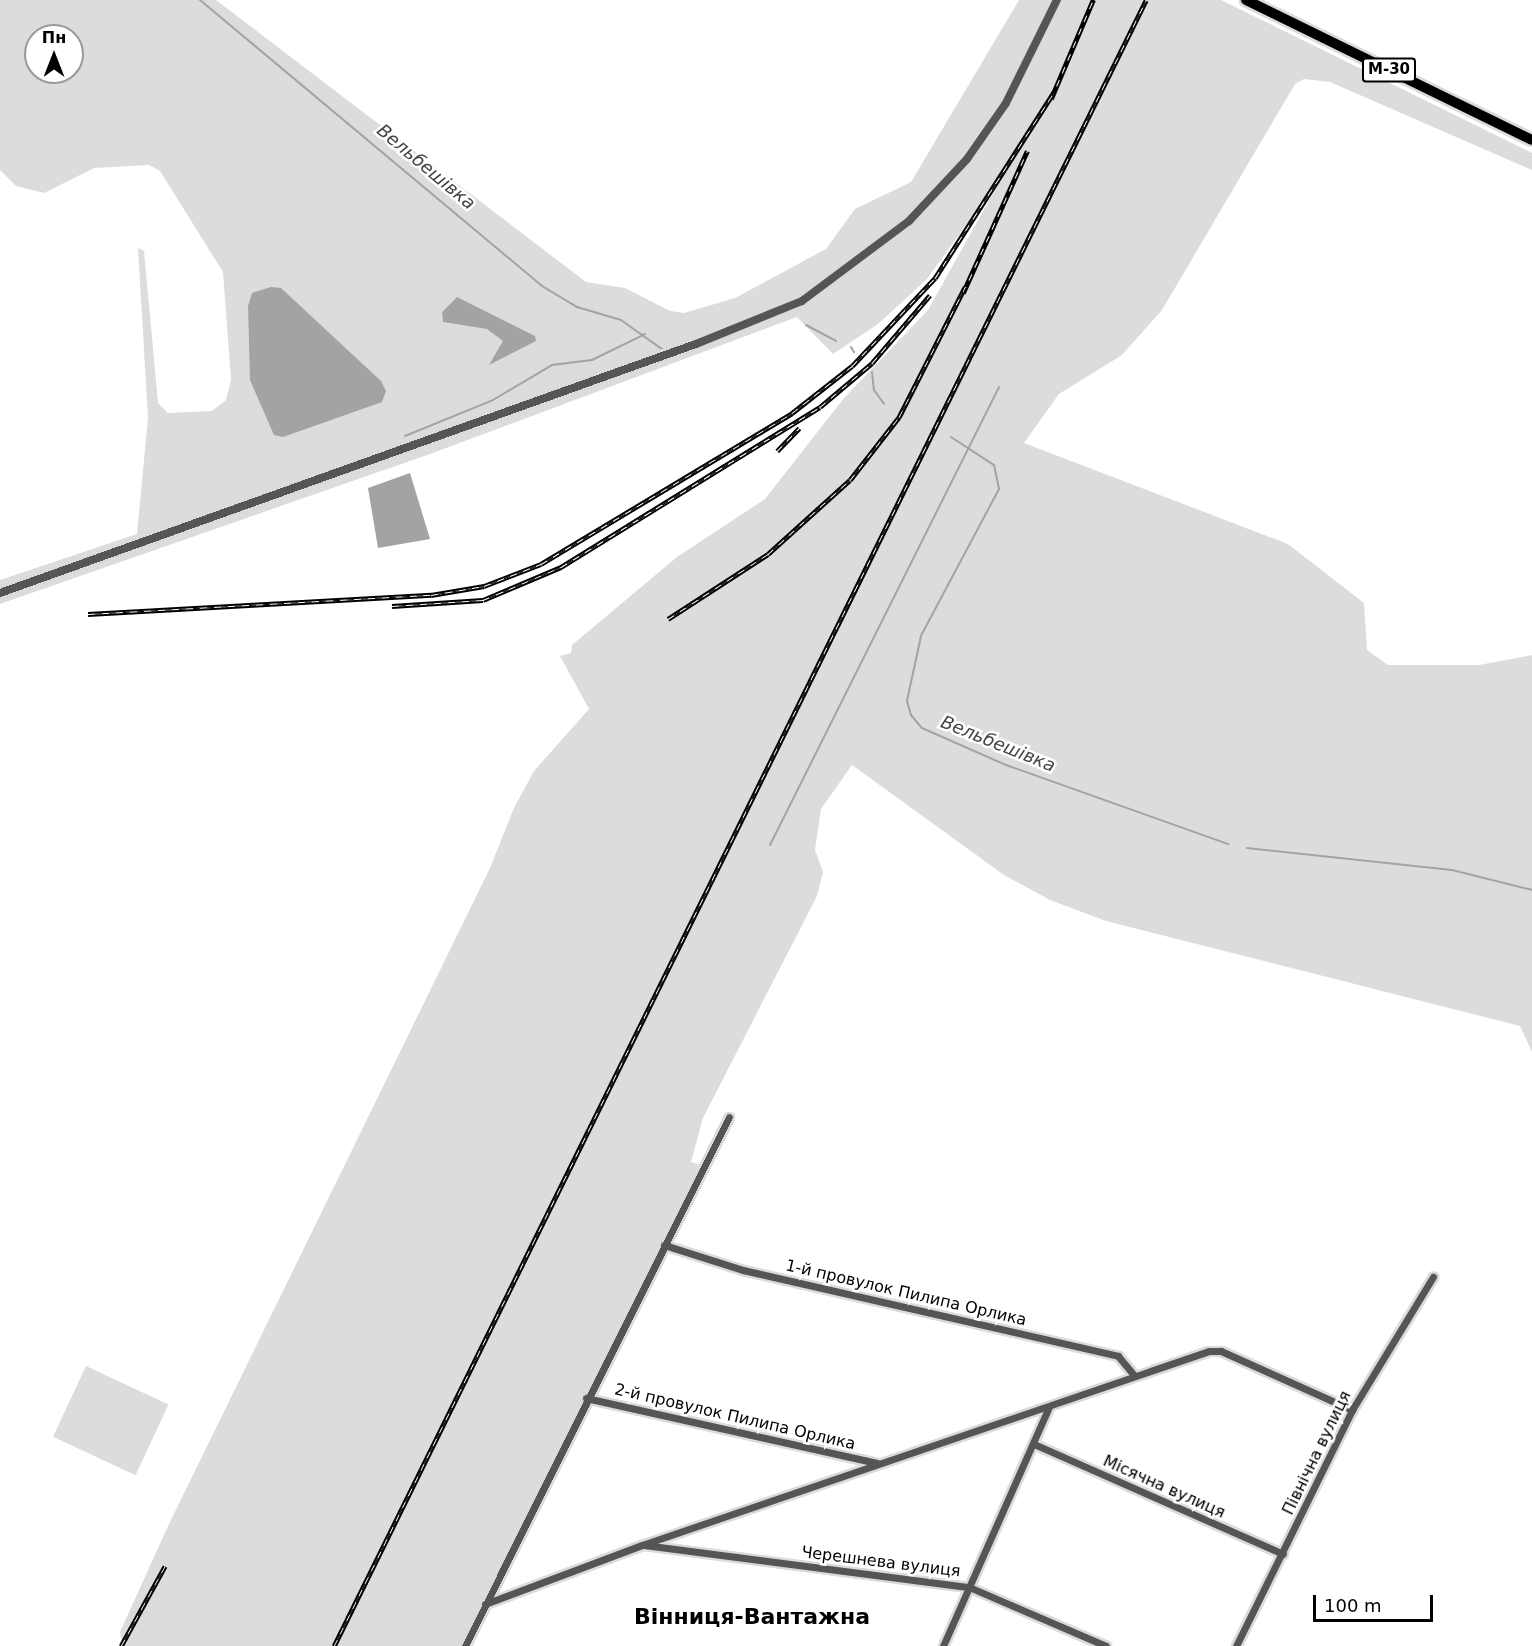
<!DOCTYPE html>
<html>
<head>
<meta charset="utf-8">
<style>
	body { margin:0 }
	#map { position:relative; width:1532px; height:1646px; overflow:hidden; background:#fff; font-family:"DejaVu Sans",sans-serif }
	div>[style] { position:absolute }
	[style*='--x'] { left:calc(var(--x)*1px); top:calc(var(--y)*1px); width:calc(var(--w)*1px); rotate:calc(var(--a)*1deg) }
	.green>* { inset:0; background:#dcdcdc; transform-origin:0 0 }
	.water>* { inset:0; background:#a3a3a3 }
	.stream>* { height:2px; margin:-1px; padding:0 1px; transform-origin:1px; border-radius:1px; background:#a3a3a3 }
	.roads { filter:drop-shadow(2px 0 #dbdbdb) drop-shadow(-2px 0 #dbdbdb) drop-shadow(0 2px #dbdbdb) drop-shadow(0 -2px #dbdbdb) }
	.minor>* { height:7px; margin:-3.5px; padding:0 3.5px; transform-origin:3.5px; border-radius:3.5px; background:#555 }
	.tertiary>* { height:8px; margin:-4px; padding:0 4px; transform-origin:4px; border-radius:4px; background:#555 }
	.trunk>* { height:10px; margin:-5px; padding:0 5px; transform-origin:5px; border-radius:5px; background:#000 }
	.rail>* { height:4.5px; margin-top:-2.25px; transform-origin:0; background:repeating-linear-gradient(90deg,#fff 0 7px,#000 0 14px); box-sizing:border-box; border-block:2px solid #000 }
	span { translate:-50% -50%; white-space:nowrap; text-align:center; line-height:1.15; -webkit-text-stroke:5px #fff; paint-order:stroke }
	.shield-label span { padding:2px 4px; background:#fff; border:2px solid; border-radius:4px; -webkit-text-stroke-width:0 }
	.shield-label { font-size:15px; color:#000; font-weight:700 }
	.street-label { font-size:16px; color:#000 }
	.water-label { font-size:18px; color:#444; font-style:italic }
	.district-label { font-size:22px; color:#000; font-weight:700 }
	.north { position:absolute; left:24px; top:24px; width:60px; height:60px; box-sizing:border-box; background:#fff; border:2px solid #999; border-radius:50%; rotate:0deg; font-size:16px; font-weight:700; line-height:24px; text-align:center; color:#000 }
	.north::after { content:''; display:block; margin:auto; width:21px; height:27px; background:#000; clip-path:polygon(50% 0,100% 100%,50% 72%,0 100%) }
	.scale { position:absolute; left:1313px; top:1595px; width:120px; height:27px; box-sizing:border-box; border:3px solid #000; border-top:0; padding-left:8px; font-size:18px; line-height:21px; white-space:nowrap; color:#000; -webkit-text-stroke:4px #fff; paint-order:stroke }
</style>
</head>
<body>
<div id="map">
	<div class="green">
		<i style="clip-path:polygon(evenodd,0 0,216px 0,586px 282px,625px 288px,670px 311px,684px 313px,735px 298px,826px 249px,855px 209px,911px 182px,1019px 0,1221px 0,1532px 153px,1532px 170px,1330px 82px,1304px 79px,1295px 84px,1162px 310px,1122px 355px,1059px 394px,1024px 443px,1288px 544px,1364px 603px,1367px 650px,1388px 665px,1479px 665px,1532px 655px,1532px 1052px,1520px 1026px,1106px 921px,1050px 900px,1004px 875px,852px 765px,821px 809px,815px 850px,823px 872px,817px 896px,703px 1118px,691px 1162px,704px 1166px,465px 1646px,122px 1646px,120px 1632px,168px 1526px,490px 868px,514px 808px,534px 771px,589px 709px,560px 656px,571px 653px,572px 645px,677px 557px,765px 499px,844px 398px,928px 310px,1006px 170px,927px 279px,878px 324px,833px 354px,797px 317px,430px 454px,0 604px,0 580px,137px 534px,148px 418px,138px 248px,144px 251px,158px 403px,168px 413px,212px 411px,226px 400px,231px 380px,223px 272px,160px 171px,149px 165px,94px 168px,44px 193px,16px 186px,0 170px,0 0,36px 36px,72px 36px,72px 72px,36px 72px,36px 36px)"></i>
		<i style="left:86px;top:1366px;width:91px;height:78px;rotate:25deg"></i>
	</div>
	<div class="water">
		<i style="clip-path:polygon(271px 287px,281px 288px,381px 381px,386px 391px,382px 402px,283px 437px,274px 435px,250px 380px,248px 306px,252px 293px)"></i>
		<i style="clip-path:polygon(457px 297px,535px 336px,536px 341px,489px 365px,503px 341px,487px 329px,443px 322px,442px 312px)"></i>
		<i style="clip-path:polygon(410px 473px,430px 539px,378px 548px,368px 488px)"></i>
	</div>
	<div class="stream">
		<i style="--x:200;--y:0;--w:446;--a:39.9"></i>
		<i style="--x:542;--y:286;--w:41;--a:31"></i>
		<i style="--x:577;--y:307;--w:46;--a:16.5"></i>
		<i style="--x:621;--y:320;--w:55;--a:35.4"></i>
		<i style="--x:806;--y:325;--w:34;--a:28"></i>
		<i style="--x:851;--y:347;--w:6;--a:59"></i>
		<i style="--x:872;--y:372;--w:18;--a:84"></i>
		<i style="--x:874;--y:390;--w:17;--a:54"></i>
		<i style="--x:405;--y:436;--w:95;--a:-22.2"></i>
		<i style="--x:493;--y:400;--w:69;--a:-30.7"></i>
		<i style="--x:552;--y:365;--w:40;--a:-7.1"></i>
		<i style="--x:592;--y:360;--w:59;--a:-26.1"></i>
		<i style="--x:951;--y:437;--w:51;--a:33.1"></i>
		<i style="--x:994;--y:465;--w:25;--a:78"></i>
		<i style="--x:999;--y:489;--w:166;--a:118"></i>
		<i style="--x:921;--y:636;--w:66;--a:102.2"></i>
		<i style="--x:907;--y:701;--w:15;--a:74"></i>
		<i style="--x:911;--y:715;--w:17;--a:50"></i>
		<i style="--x:922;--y:728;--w:92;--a:23.8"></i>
		<i style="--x:1006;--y:765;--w:236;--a:19.6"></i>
		<i style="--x:770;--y:845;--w:512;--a:-63.43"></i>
		<i style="--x:1247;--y:848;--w:206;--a:6.1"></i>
		<i style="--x:1452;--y:870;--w:82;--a:14"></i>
	</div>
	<div class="roads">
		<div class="minor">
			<i style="--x:664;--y:1245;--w:83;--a:17.6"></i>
			<i style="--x:743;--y:1270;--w:385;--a:12.9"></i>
			<i style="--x:1118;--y:1356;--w:25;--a:50"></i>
			<i style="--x:586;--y:1398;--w:298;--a:12.6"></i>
			<i style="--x:1034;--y:1444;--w:272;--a:23.8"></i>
			<i style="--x:644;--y:1545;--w:328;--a:7.4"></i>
			<i style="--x:969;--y:1587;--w:149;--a:23.3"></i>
			<i style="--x:485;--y:1604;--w:168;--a:-20.6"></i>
			<i style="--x:642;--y:1545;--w:599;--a:-18.89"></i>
			<i style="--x:1209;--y:1351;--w:12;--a:0"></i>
			<i style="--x:1221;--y:1351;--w:144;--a:24.2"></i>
			<i style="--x:465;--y:1646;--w:591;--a:-63.48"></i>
			<i style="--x:943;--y:1646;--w:261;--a:-66.1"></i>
			<i style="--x:1236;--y:1646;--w:263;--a:-63.8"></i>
			<i style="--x:1352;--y:1410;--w:156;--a:-58.7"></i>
		</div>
		<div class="tertiary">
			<i style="--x:0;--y:593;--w:739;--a:-19.69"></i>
			<i style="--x:696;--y:344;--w:114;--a:-22.1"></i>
			<i style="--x:802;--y:301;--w:134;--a:-36.8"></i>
			<i style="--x:909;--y:221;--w:85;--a:-46.9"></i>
			<i style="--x:967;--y:159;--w:68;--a:-55.1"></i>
			<i style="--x:1006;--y:103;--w:115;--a:-63.7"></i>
		</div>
		<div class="trunk">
			<i style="--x:1246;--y:0;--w:318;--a:26.1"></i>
		</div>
	</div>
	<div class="rail">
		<i style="--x:1051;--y:99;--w:108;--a:-67"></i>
		<i style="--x:963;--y:293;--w:156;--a:-65.7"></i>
		<i style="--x:777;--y:451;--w:32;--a:-46"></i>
		<i style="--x:392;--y:606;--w:91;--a:-3.8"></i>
		<i style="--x:483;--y:600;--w:85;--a:-22.9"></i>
		<i style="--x:561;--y:567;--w:304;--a:-31.7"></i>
		<i style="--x:820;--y:407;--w:68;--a:-40.2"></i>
		<i style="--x:872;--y:363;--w:89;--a:-49.5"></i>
		<i style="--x:88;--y:614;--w:344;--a:-3.2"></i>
		<i style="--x:431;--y:595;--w:54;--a:-9.6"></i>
		<i style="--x:484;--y:586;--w:61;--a:-21.1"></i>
		<i style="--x:541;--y:564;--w:293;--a:-31"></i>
		<i style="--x:792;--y:413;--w:76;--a:-38.1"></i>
		<i style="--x:852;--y:366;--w:121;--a:-46.7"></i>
		<i style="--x:935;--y:278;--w:221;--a:-57.4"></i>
		<i style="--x:668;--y:619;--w:119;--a:-33"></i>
		<i style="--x:768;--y:554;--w:110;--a:-42.1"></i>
		<i style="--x:850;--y:480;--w:80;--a:-52.1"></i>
		<i style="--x:899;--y:417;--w:146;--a:-63.1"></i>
		<i style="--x:121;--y:1646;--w:91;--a:-61.2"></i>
		<i style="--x:334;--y:1646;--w:1835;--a:-63.74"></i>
	</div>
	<div class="shield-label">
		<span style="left:1389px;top:70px">М-30</span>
	</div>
	<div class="street-label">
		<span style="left:906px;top:1293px;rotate:13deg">1-й провулок Пилипа Орлика</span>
		<span style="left:735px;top:1417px;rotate:13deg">2-й провулок Пилипа Орлика</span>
		<span style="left:1317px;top:1453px;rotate:-64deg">Північна вулиця</span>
		<span style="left:1164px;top:1487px;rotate:24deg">Місячна вулиця</span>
		<span style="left:881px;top:1562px;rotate:7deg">Черешнева вулиця</span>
	</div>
	<div class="water-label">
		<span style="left:426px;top:167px;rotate:40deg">Вельбешівка</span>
		<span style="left:998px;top:744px;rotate:22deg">Вельбешівка</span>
	</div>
	<div class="district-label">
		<span style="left:752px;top:1617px">Вінниця-Вантажна</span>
	</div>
	<div class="north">Пн</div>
	<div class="scale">100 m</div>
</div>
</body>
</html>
